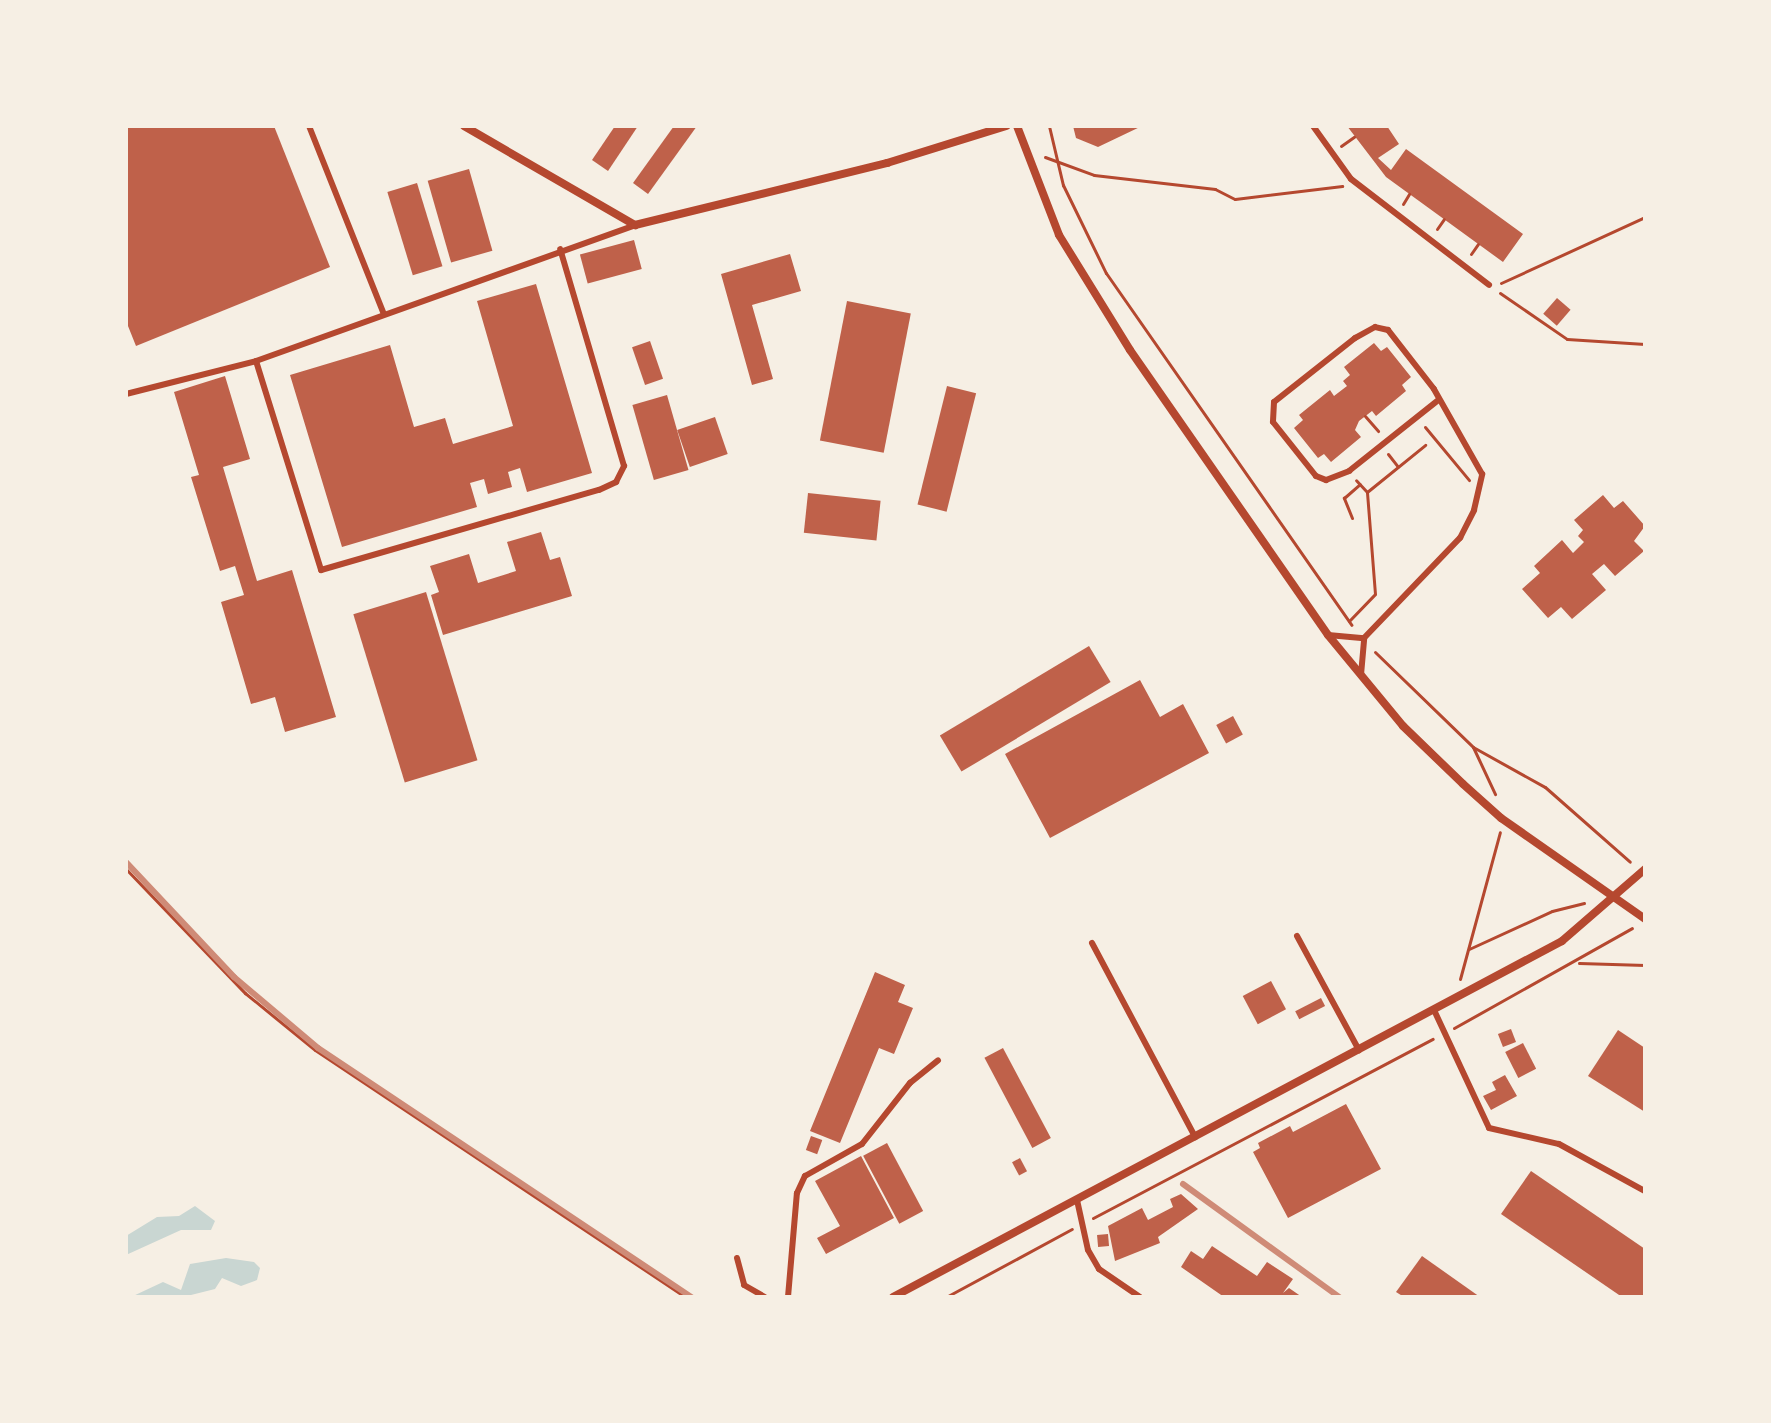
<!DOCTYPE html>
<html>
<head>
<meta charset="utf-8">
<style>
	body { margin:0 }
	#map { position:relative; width:1771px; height:1423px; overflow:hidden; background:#f6efe4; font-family:"Golos Text",sans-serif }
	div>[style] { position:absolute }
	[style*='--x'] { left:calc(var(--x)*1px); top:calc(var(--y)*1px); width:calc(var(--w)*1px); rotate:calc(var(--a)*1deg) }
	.water>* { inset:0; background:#c9d6d2 }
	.building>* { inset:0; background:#bf614a; transform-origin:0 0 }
	.path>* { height:3px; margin:-1.5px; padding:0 1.5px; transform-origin:1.5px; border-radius:1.5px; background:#b5482f }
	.service>* { height:6px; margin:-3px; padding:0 3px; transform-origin:3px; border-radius:3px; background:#b5482f }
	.minor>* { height:8px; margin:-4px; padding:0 4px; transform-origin:4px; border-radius:4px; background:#b5482f }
	.rail>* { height:6px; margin:-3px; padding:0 3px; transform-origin:3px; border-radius:3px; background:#cf8b77 }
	span { translate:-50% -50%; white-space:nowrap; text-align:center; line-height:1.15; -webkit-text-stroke:8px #f6efe4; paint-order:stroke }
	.frame { position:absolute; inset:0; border:128px solid #f6efe4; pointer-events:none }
</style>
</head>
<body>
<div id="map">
	<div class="water">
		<i style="clip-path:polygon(195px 1206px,215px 1221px,211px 1230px,181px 1230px,126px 1255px,126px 1236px,157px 1217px,179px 1216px)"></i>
		<i style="clip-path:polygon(226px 1258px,254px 1262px,260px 1268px,257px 1280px,241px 1286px,222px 1278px,215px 1289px,183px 1297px,131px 1297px,163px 1282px,181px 1290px,190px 1264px)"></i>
	</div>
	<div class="building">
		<i style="clip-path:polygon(126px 126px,274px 126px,330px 267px,136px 346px,126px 321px)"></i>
		<i style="clip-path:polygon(615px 126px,638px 126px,608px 171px,592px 160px)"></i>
		<i style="clip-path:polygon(674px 126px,697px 126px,648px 194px,633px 183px)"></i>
		<i style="clip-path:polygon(1073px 126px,1100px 128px,1142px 126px,1098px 147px,1076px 138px)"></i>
		<i style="clip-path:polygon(1347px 126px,1387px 126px,1399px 144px,1378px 158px,1391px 170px,1406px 149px,1523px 234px,1503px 262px,1386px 177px)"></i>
		<i style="left:469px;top:169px;width:85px;height:43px;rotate:74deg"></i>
		<i style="left:417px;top:183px;width:87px;height:31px;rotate:73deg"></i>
		<i style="left:634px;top:240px;width:30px;height:56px;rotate:75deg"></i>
		<i style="clip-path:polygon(790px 254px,801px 291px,752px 305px,773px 379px,752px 385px,721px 274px)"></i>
		<i style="clip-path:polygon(536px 284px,592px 473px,527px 492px,520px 468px,508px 472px,512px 487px,488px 494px,484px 479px,470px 483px,477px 507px,342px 547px,290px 375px,390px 345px,414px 427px,445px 418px,453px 444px,513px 426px,477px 301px)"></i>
		<i style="left:1557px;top:298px;width:18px;height:21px;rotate:41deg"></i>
		<i style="left:847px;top:301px;width:65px;height:142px;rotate:11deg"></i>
		<i style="left:650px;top:341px;width:40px;height:19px;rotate:71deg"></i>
		<i style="clip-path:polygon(1374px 343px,1381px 351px,1387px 347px,1411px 377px,1402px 385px,1406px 391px,1376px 416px,1372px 411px,1359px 421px,1355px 430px,1361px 437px,1331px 462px,1324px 454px,1318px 458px,1294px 428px,1303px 420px,1299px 415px,1330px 390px,1334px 396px,1347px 386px,1343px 381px,1350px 375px,1344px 367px)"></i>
		<i style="clip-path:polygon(225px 376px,250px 459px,223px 467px,257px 581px,292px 570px,336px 717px,285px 732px,275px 697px,251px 704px,221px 602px,244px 595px,235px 566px,220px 571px,191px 477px,199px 475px,174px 392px)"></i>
		<i style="left:947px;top:386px;width:30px;height:122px;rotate:14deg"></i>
		<i style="left:667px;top:395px;width:78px;height:36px;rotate:74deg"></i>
		<i style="left:715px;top:417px;width:39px;height:40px;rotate:71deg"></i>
		<i style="left:808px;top:493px;width:73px;height:40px;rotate:6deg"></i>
		<i style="clip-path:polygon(1603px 495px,1614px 508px,1623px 501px,1645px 526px,1634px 541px,1644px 551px,1615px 576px,1604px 564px,1592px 574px,1606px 590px,1572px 619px,1561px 607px,1548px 618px,1522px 589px,1540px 573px,1534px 566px,1562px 540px,1573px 553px,1584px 542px,1578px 536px,1583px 530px,1574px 520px)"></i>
		<i style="clip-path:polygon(541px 532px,550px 560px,560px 557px,572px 596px,443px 635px,431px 595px,439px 592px,430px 566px,469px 554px,478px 583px,516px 571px,507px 542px)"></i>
		<i style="left:426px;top:592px;width:176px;height:76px;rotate:73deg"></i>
		<i style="left:1089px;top:646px;width:42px;height:174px;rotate:59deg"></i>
		<i style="clip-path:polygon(1140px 680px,1160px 717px,1183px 704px,1209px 753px,1050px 838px,1005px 754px)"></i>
		<i style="left:1233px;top:716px;width:21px;height:19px;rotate:62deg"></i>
		<i style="clip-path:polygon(875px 972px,905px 985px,898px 1002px,913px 1008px,894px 1054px,879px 1048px,840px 1143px,810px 1131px)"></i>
		<i style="left:1271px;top:981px;width:32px;height:32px;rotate:62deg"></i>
		<i style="left:1321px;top:998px;width:9px;height:29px;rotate:63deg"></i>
		<i style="left:1511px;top:1029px;width:14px;height:14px;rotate:69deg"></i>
		<i style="clip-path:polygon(1618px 1030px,1645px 1048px,1645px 1112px,1588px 1076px)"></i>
		<i style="left:1523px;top:1043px;width:29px;height:20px;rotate:63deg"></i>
		<i style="left:1003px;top:1048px;width:102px;height:21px;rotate:62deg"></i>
		<i style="clip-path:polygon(1505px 1075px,1517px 1096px,1491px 1110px,1483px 1096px,1496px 1090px,1492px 1082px)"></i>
		<i style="clip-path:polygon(1346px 1104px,1381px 1169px,1288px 1218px,1253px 1152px,1260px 1148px,1258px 1143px,1290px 1126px,1293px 1132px)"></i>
		<i style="left:811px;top:1136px;width:12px;height:15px;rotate:20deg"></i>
		<i style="left:887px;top:1143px;width:77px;height:27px;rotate:62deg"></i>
		<i style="clip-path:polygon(861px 1156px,894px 1218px,826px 1254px,817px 1238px,840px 1226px,815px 1181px)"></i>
		<i style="left:1020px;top:1158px;width:15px;height:9px;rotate:62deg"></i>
		<i style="clip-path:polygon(1531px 1171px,1645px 1249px,1645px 1297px,1622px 1297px,1501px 1214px)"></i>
		<i style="clip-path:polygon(1181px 1194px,1198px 1209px,1158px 1237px,1160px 1243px,1115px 1261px,1108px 1226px,1142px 1208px,1148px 1220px,1173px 1207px,1170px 1199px)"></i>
		<i style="left:1108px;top:1234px;width:12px;height:11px;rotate:85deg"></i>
		<i style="clip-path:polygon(1212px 1246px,1257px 1276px,1267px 1262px,1293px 1279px,1283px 1293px,1289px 1288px,1302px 1297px,1224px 1297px,1181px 1267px,1191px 1251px,1203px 1259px)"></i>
		<i style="clip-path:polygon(1422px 1256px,1480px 1297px,1404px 1297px,1396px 1292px)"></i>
	</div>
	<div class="path">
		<i style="--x:1049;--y:126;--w:61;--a:76.7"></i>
		<i style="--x:1063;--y:185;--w:98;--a:64"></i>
		<i style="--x:1106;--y:273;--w:429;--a:55.1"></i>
		<i style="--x:1341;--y:146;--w:16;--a:-35"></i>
		<i style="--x:1045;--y:157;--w:52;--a:20.2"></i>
		<i style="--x:1094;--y:175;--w:122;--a:6.6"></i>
		<i style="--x:1215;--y:189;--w:22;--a:27"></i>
		<i style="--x:1235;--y:199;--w:108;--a:-6.9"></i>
		<i style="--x:1403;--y:204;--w:12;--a:-59"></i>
		<i style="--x:1437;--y:229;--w:12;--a:-55"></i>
		<i style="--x:1471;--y:254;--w:12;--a:-55"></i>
		<i style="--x:1501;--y:283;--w:158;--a:-24.6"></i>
		<i style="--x:1500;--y:293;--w:81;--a:34.5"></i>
		<i style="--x:1567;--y:339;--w:78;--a:3.7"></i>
		<i style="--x:1365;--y:416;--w:20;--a:49"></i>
		<i style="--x:1425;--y:427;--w:69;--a:50.3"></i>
		<i style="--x:1388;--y:454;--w:16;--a:52"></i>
		<i style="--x:1367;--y:492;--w:75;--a:-39"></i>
		<i style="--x:1352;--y:518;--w:22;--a:-112"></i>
		<i style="--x:1344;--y:498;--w:21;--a:-41"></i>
		<i style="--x:1349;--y:621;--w:37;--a:-46"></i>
		<i style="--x:1375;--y:594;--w:102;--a:-94.5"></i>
		<i style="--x:1367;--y:492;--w:16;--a:-133"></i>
		<i style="--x:1375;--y:652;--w:136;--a:44.1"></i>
		<i style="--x:1473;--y:747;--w:82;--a:29.1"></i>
		<i style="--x:1545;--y:787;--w:113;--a:41.4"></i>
		<i style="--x:1473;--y:747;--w:52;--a:64.9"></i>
		<i style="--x:126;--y:869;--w:172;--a:46.2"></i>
		<i style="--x:245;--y:993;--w:90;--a:39.2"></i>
		<i style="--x:315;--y:1050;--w:446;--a:33.7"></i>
		<i style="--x:1469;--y:949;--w:91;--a:-24.6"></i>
		<i style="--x:1552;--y:911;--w:33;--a:-14"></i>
		<i style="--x:1579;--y:963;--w:66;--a:1.7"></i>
		<i style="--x:1460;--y:979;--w:152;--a:-74.8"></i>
		<i style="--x:1454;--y:1028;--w:204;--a:-29.3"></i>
		<i style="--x:1093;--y:1218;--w:384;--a:-27.8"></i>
		<i style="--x:946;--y:1297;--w:143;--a:-28.4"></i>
	</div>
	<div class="service">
		<i style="--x:309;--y:126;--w:202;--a:68.3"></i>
		<i style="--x:1313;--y:126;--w:65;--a:54.4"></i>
		<i style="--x:1351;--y:179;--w:174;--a:37.5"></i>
		<i style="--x:256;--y:361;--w:219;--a:72.7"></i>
		<i style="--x:321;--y:570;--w:289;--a:-16.1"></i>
		<i style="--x:599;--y:490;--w:19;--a:-25"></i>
		<i style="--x:616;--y:482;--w:18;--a:-63"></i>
		<i style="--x:624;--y:466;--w:226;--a:-106.4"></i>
		<i style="--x:126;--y:394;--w:134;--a:-14.2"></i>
		<i style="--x:256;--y:361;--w:403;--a:-19.7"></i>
		<i style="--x:1328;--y:635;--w:36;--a:5"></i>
		<i style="--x:1361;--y:675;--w:37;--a:-85"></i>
		<i style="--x:1364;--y:638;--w:139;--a:-46.2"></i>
		<i style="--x:1460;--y:538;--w:31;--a:-63"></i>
		<i style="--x:1474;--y:510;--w:37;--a:-77"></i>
		<i style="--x:1482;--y:474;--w:98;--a:-119.5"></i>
		<i style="--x:1434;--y:389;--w:75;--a:-127.9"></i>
		<i style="--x:1388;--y:330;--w:13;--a:-167"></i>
		<i style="--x:1375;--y:327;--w:23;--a:151"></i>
		<i style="--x:1355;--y:338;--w:103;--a:141.7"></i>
		<i style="--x:1274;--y:402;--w:20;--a:93"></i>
		<i style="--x:1273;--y:422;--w:69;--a:51.5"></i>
		<i style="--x:1316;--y:476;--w:11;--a:22"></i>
		<i style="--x:1326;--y:480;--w:25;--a:-21"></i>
		<i style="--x:1349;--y:471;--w:112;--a:-38.5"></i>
		<i style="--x:1297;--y:936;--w:130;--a:61.5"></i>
		<i style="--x:1092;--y:943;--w:220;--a:62"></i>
		<i style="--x:1434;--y:1010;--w:130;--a:65"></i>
		<i style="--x:1489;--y:1128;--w:72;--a:12.9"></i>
		<i style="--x:1559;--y:1144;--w:98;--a:28.7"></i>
		<i style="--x:1077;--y:1200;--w:51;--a:77.6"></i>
		<i style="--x:1088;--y:1250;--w:22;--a:60"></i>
		<i style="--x:1099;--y:1269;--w:50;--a:34.3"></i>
		<i style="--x:737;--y:1258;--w:28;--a:75"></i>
		<i style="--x:744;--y:1285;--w:24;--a:30"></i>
		<i style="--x:788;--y:1297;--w:104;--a:-85.1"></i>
		<i style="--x:797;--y:1193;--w:19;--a:-65"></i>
		<i style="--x:805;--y:1176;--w:65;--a:-29.3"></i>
		<i style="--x:862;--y:1144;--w:78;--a:-51.8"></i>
		<i style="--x:910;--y:1083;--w:36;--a:-39"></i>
	</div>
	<div class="minor">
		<i style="--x:464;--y:126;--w:198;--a:30.1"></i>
		<i style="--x:635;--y:225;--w:260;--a:-13.8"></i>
		<i style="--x:887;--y:163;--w:125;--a:-17.3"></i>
		<i style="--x:1017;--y:126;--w:117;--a:68.9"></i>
		<i style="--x:1059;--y:235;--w:135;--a:58.3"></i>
		<i style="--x:1130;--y:350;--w:347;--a:55.2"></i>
		<i style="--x:1328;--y:635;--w:118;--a:50.5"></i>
		<i style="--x:1403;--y:726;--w:83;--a:44"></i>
		<i style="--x:1463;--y:784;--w:51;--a:41.8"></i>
		<i style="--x:1501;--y:818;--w:176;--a:35"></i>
		<i style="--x:893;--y:1297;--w:758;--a:-28.02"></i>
		<i style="--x:1562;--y:941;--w:110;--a:-40.9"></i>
	</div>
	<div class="rail">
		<i style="--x:126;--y:862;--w:158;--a:46.8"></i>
		<i style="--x:234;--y:977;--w:110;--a:40.2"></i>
		<i style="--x:318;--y:1048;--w:449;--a:33.7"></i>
		<i style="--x:1183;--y:1184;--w:193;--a:35.9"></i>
	</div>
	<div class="frame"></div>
</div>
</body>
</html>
